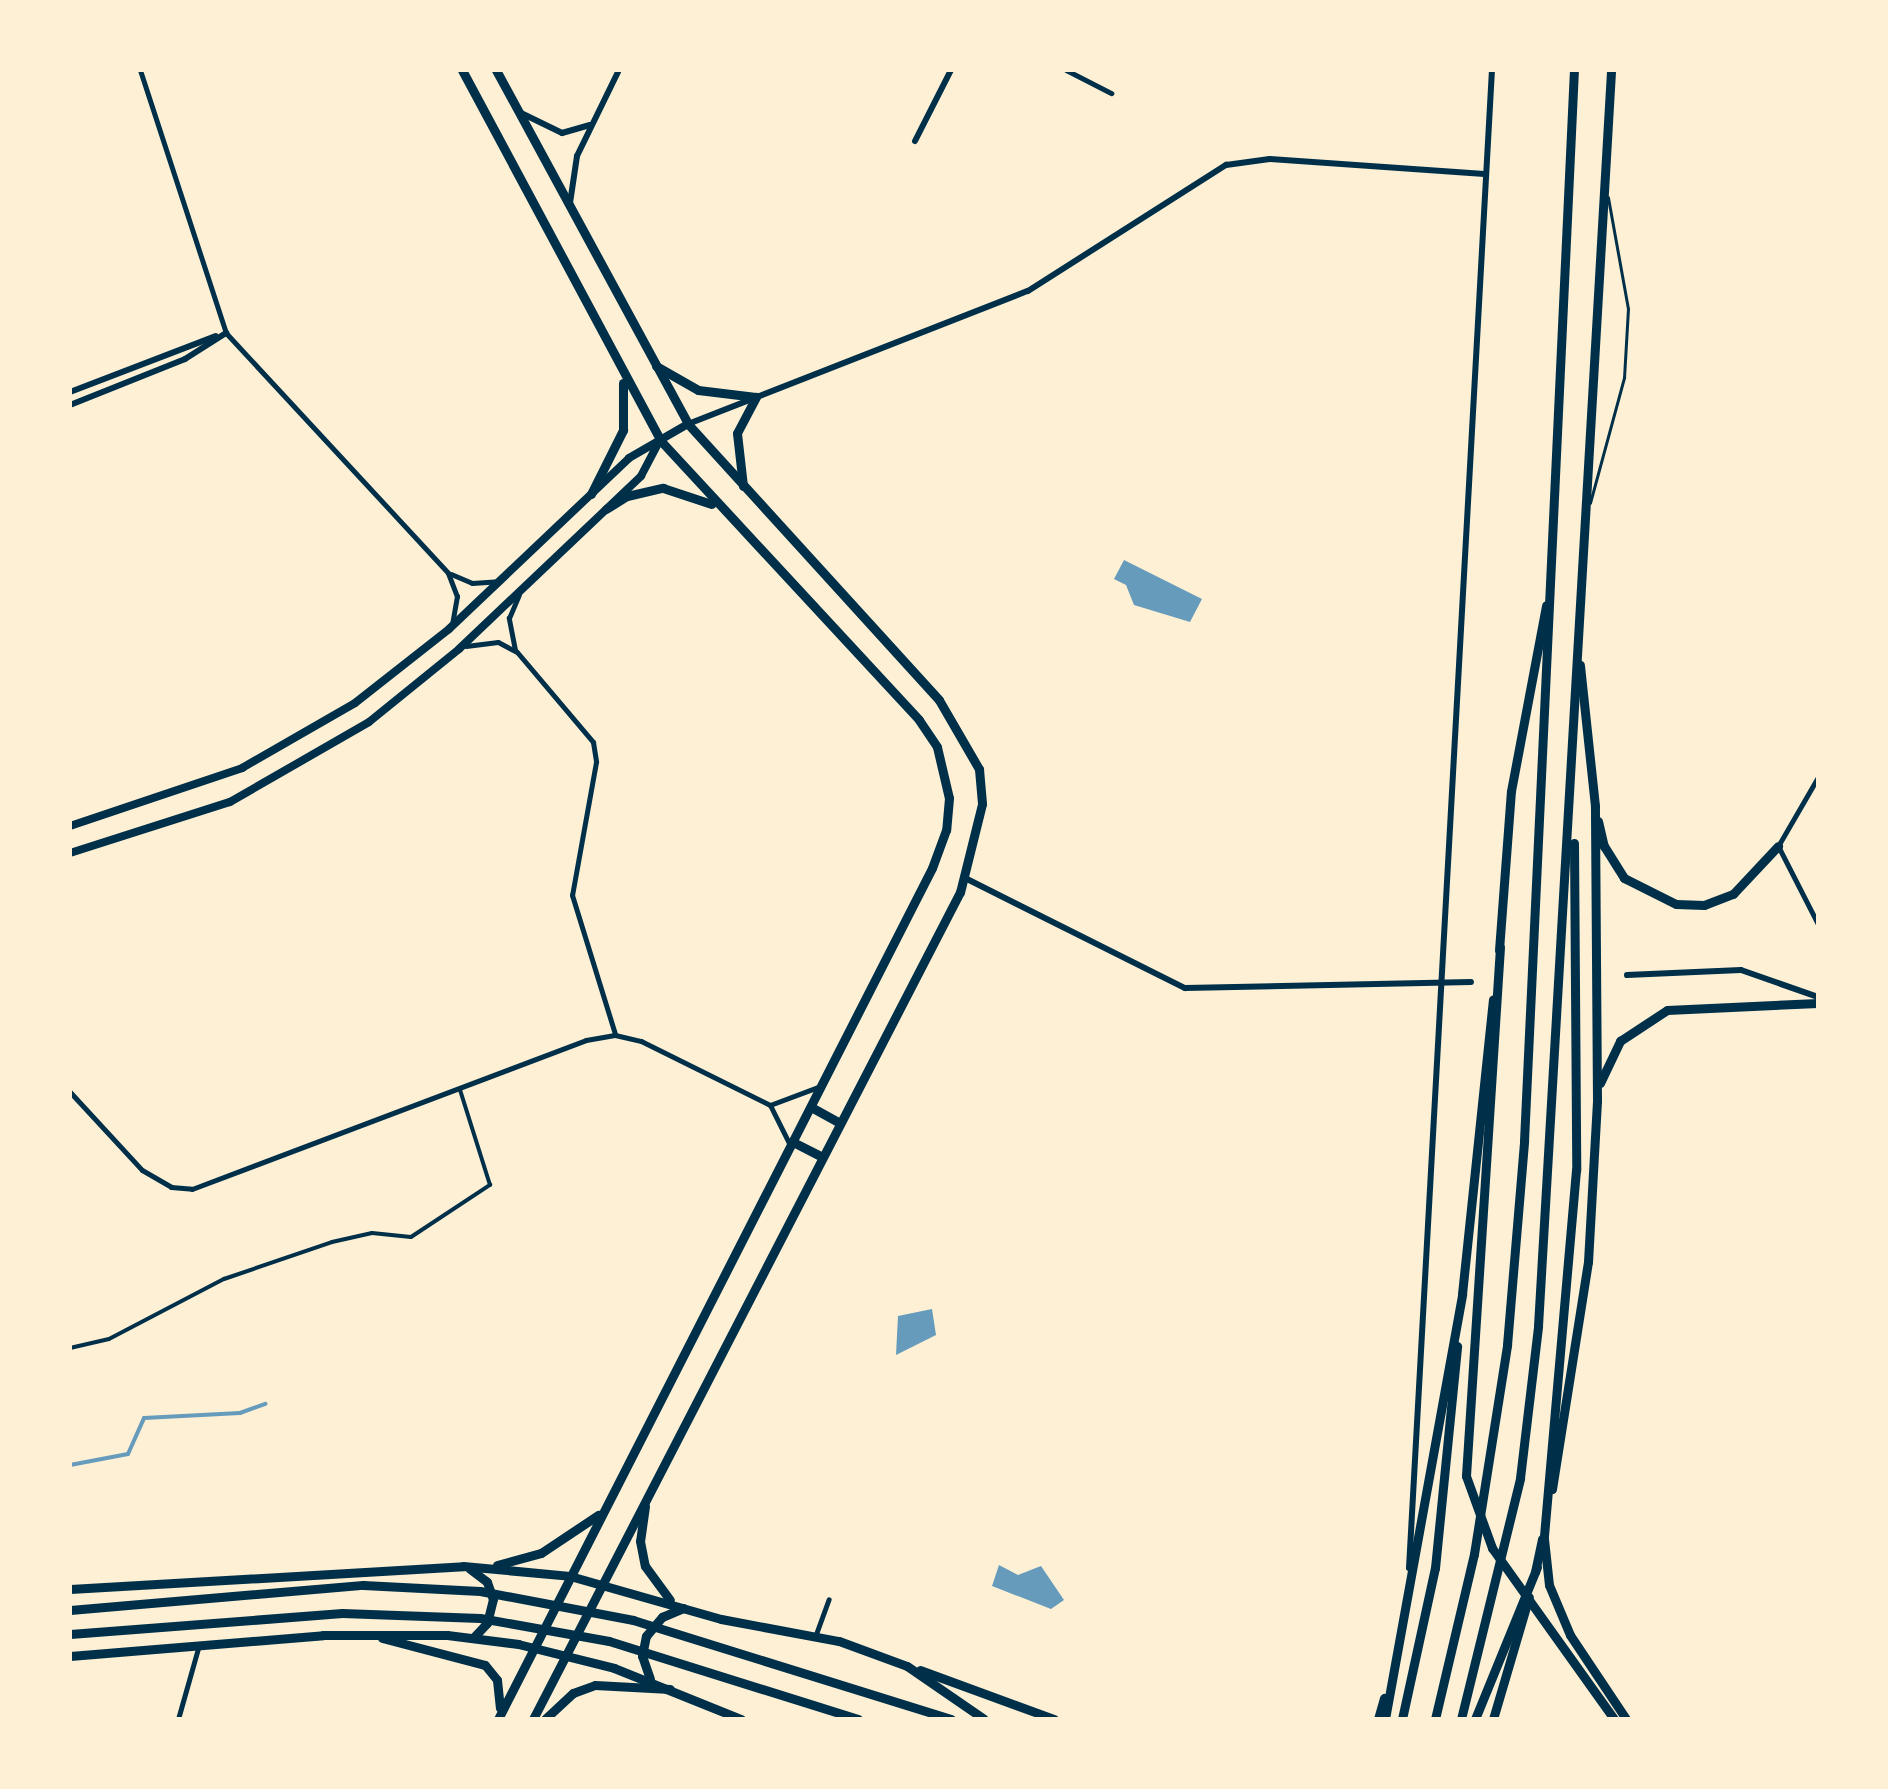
<!DOCTYPE html>
<html>
<head>
<meta charset="utf-8">
<style>
	body { margin:0 }
	#map { position:relative; width:1888px; height:1789px; overflow:hidden; background:#fdf0d5; font-family:Jost,sans-serif }
	div>[style] { position:absolute }
	[style*='--x'] { left:calc(var(--x)*1px); top:calc(var(--y)*1px); width:calc(var(--w)*1px); rotate:calc(var(--a)*1deg) }
	.water>* { inset:0; background:#669bbc }
	.stream>* { height:4px; margin:-2px; padding:0 2px; transform-origin:2px; border-radius:2px; background:#669bbc }
	.service>* { height:2.5px; margin:-1.25px; padding:0 1.25px; transform-origin:1.25px; border-radius:1.25px; background:#003049 }
	.pedestrian>* { height:4px; margin:-2px; padding:0 2px; transform-origin:2px; border-radius:2px; background:#003049 }
	.minor>* { height:5px; margin:-2.5px; padding:0 2.5px; transform-origin:2.5px; border-radius:2.5px; background:#003049 }
	.tertiary>* { height:6px; margin:-3px; padding:0 3px; transform-origin:3px; border-radius:3px; background:#003049 }
	.secondary>* { height:8px; margin:-4px; padding:0 4px; transform-origin:4px; border-radius:4px; background:#003049 }
	.primary>* { height:9px; margin:-4.5px; padding:0 4.5px; transform-origin:4.5px; border-radius:4.5px; background:#003049 }
	.trunk>* { height:9px; margin:-4.5px; padding:0 4.5px; transform-origin:4.5px; border-radius:4.5px; background:#003049 }
	span { translate:-50% -50%; white-space:nowrap; text-align:center; line-height:1.15; -webkit-text-stroke:10px #fdf0d5; paint-order:stroke }
	.frame { position:absolute; inset:0; border:72px solid #fdf0d5; pointer-events:none }
</style>
</head>
<body>
<div id="map">
	<div class="water">
		<i style="clip-path:polygon(1124px 560px,1202px 599px,1190px 622px,1134px 605px,1126px 585px,1114px 579px)"></i>
		<i style="clip-path:polygon(932px 1309px,936px 1335px,896px 1355px,898px 1316px)"></i>
		<i style="clip-path:polygon(999px 1565px,1018px 1575px,1041px 1566px,1064px 1600px,1051px 1609px,992px 1586px)"></i>
	</div>
	<div class="stream">
		<i style="--x:70;--y:1465;--w:59;--a:-10.7"></i>
		<i style="--x:128;--y:1454;--w:39;--a:-66"></i>
		<i style="--x:144;--y:1418;--w:96;--a:-3"></i>
		<i style="--x:240;--y:1413;--w:27;--a:-20"></i>
	</div>
	<div class="service">
		<i style="--x:1590;--y:503;--w:130;--a:-74.8"></i>
		<i style="--x:1624;--y:378;--w:69;--a:-86.7"></i>
		<i style="--x:1628;--y:309;--w:113;--a:-100.2"></i>
	</div>
	<div class="pedestrian">
		<i style="--x:70;--y:1348;--w:40;--a:-13"></i>
		<i style="--x:109;--y:1339;--w:130;--a:-27.6"></i>
		<i style="--x:224;--y:1279;--w:114;--a:-18.9"></i>
		<i style="--x:332;--y:1242;--w:41;--a:-12.7"></i>
		<i style="--x:372;--y:1233;--w:39;--a:6"></i>
		<i style="--x:411;--y:1237;--w:95;--a:-33.4"></i>
		<i style="--x:490;--y:1185;--w:100;--a:-107.5"></i>
	</div>
	<div class="minor">
		<i style="--x:140;--y:70;--w:277;--a:71.9"></i>
		<i style="--x:226;--y:333;--w:327;--a:47.2"></i>
		<i style="--x:448;--y:573;--w:25;--a:69"></i>
		<i style="--x:457;--y:596;--w:27;--a:100"></i>
		<i style="--x:1066;--y:70;--w:51;--a:27.1"></i>
		<i style="--x:451;--y:574;--w:23;--a:23"></i>
		<i style="--x:472;--y:583;--w:26;--a:-4"></i>
		<i style="--x:466;--y:646;--w:32;--a:-7"></i>
		<i style="--x:498;--y:642;--w:21;--a:28"></i>
		<i style="--x:517;--y:652;--w:118;--a:49.8"></i>
		<i style="--x:593;--y:742;--w:20;--a:81"></i>
		<i style="--x:596;--y:762;--w:135;--a:100.2"></i>
		<i style="--x:572;--y:895;--w:145;--a:72.8"></i>
		<i style="--x:515;--y:650;--w:33;--a:-101"></i>
		<i style="--x:509;--y:618;--w:25;--a:-67"></i>
		<i style="--x:1818;--y:777;--w:80;--a:120.1"></i>
		<i style="--x:1778;--y:846;--w:88;--a:62.9"></i>
		<i style="--x:70;--y:1092;--w:106;--a:47.3"></i>
		<i style="--x:142;--y:1170;--w:34;--a:30"></i>
		<i style="--x:171;--y:1187;--w:21;--a:5"></i>
		<i style="--x:192;--y:1189;--w:421;--a:-20.7"></i>
		<i style="--x:586;--y:1040;--w:29;--a:-10"></i>
		<i style="--x:615;--y:1035;--w:27;--a:13"></i>
		<i style="--x:641;--y:1041;--w:144;--a:26.4"></i>
		<i style="--x:770;--y:1105;--w:42;--a:63.4"></i>
		<i style="--x:770;--y:1105;--w:51;--a:-20.6"></i>
		<i style="--x:816;--y:1634;--w:37;--a:-70"></i>
		<i style="--x:178;--y:1719;--w:77;--a:-74.2"></i>
	</div>
	<div class="tertiary">
		<i style="--x:519;--y:112;--w:48;--a:26"></i>
		<i style="--x:562;--y:133;--w:29;--a:-16"></i>
		<i style="--x:915;--y:141;--w:80;--a:-63.1"></i>
		<i style="--x:570;--y:203;--w:48;--a:-81.5"></i>
		<i style="--x:577;--y:156;--w:96;--a:-64"></i>
		<i style="--x:70;--y:392;--w:156;--a:-21"></i>
		<i style="--x:70;--y:405;--w:124;--a:-21.8"></i>
		<i style="--x:185;--y:359;--w:49;--a:-32.4"></i>
		<i style="--x:688;--y:424;--w:365;--a:-21.4"></i>
		<i style="--x:1028;--y:291;--w:235;--a:-32.5"></i>
		<i style="--x:1226;--y:165;--w:44;--a:-7.8"></i>
		<i style="--x:1270;--y:159;--w:215;--a:4"></i>
		<i style="--x:965;--y:878;--w:246;--a:26.6"></i>
		<i style="--x:1185;--y:988;--w:286;--a:-1.2"></i>
		<i style="--x:1627;--y:975;--w:114;--a:-2.5"></i>
		<i style="--x:1741;--y:970;--w:82;--a:19.3"></i>
		<i style="--x:1409;--y:1568;--w:1500;--a:-86.83"></i>
	</div>
	<div class="secondary">
		<i style="--x:70;--y:826;--w:182;--a:-18.6"></i>
		<i style="--x:242;--y:768;--w:130;--a:-29.9"></i>
		<i style="--x:355;--y:703;--w:120;--a:-38.2"></i>
		<i style="--x:449;--y:629;--w:248;--a:-43.5"></i>
		<i style="--x:629;--y:458;--w:68;--a:-30"></i>
		<i style="--x:70;--y:853;--w:168;--a:-17.7"></i>
		<i style="--x:230;--y:802;--w:160;--a:-29.9"></i>
		<i style="--x:369;--y:722;--w:116;--a:-39"></i>
		<i style="--x:459;--y:649;--w:251;--a:-43.5"></i>
		<i style="--x:641;--y:476;--w:41;--a:-62.2"></i>
	</div>
	<div class="primary">
		<i style="--x:462;--y:70;--w:420;--a:61.8"></i>
		<i style="--x:660;--y:440;--w:381;--a:47.2"></i>
		<i style="--x:919;--y:720;--w:32;--a:56"></i>
		<i style="--x:937;--y:747;--w:52;--a:76.8"></i>
		<i style="--x:949;--y:798;--w:32;--a:95"></i>
		<i style="--x:946;--y:830;--w:40;--a:110.2"></i>
		<i style="--x:932;--y:868;--w:955;--a:117.02"></i>
		<i style="--x:496;--y:70;--w:403;--a:61.5"></i>
		<i style="--x:688;--y:424;--w:373;--a:47.7"></i>
		<i style="--x:939;--y:700;--w:80;--a:59.9"></i>
		<i style="--x:979;--y:769;--w:35;--a:85"></i>
		<i style="--x:982;--y:804;--w:91;--a:104"></i>
		<i style="--x:960;--y:892;--w:931;--a:117.31"></i>
		<i style="--x:656;--y:366;--w:48;--a:29.7"></i>
		<i style="--x:698;--y:390;--w:58;--a:6.9"></i>
		<i style="--x:743;--y:486;--w:53;--a:-96.5"></i>
		<i style="--x:737;--y:433;--w:41;--a:-62.2"></i>
		<i style="--x:591;--y:494;--w:72;--a:-63.4"></i>
		<i style="--x:623;--y:430;--w:47;--a:-90"></i>
		<i style="--x:606;--y:509;--w:25;--a:-32"></i>
		<i style="--x:627;--y:496;--w:37;--a:-13"></i>
		<i style="--x:663;--y:488;--w:51;--a:18.4"></i>
		<i style="--x:1598;--y:821;--w:26;--a:77"></i>
		<i style="--x:1604;--y:846;--w:38;--a:58"></i>
		<i style="--x:1624;--y:878;--w:58;--a:26.6"></i>
		<i style="--x:1676;--y:904;--w:28;--a:2"></i>
		<i style="--x:1704;--y:905;--w:31;--a:-21"></i>
		<i style="--x:1733;--y:894;--w:66;--a:-46.8"></i>
		<i style="--x:1499;--y:950;--w:159;--a:-85.7"></i>
		<i style="--x:1511;--y:791;--w:189;--a:-79.3"></i>
		<i style="--x:1600;--y:1083;--w:47;--a:-64.5"></i>
		<i style="--x:1620;--y:1041;--w:56;--a:-33.4"></i>
		<i style="--x:1667;--y:1010;--w:151;--a:-2.7"></i>
		<i style="--x:811;--y:1107;--w:31;--a:29"></i>
		<i style="--x:793;--y:1142;--w:30;--a:27"></i>
		<i style="--x:1552;--y:1489;--w:230;--a:-81"></i>
		<i style="--x:1588;--y:1262;--w:161;--a:-86.8"></i>
		<i style="--x:1597;--y:1101;--w:295;--a:-90.4"></i>
		<i style="--x:1595;--y:806;--w:142;--a:-96.1"></i>
		<i style="--x:645;--y:1506;--w:35;--a:98"></i>
		<i style="--x:640;--y:1541;--w:25;--a:79"></i>
		<i style="--x:645;--y:1566;--w:42;--a:53.7"></i>
		<i style="--x:497;--y:1565;--w:46;--a:-15.3"></i>
		<i style="--x:541;--y:1553;--w:69;--a:-33.7"></i>
		<i style="--x:470;--y:1569;--w:21;--a:37"></i>
		<i style="--x:487;--y:1582;--w:18;--a:71"></i>
		<i style="--x:493;--y:1599;--w:25;--a:104"></i>
		<i style="--x:487;--y:1623;--w:19;--a:133"></i>
		<i style="--x:1535;--y:1572;--w:34;--a:-78"></i>
		<i style="--x:70;--y:1589;--w:394;--a:-3.3"></i>
		<i style="--x:463;--y:1566;--w:107;--a:5.3"></i>
		<i style="--x:570;--y:1576;--w:157;--a:15.9"></i>
		<i style="--x:721;--y:1619;--w:120;--a:10.6"></i>
		<i style="--x:839;--y:1641;--w:72;--a:20.2"></i>
		<i style="--x:907;--y:1666;--w:93;--a:34.5"></i>
		<i style="--x:382;--y:1638;--w:106;--a:14.7"></i>
		<i style="--x:485;--y:1665;--w:19;--a:51"></i>
		<i style="--x:497;--y:1680;--w:28;--a:84"></i>
		<i style="--x:70;--y:1656;--w:254;--a:-4.7"></i>
		<i style="--x:323;--y:1635;--w:124;--a:0"></i>
		<i style="--x:447;--y:1635;--w:72;--a:7.2"></i>
		<i style="--x:518;--y:1644;--w:99;--a:14"></i>
		<i style="--x:614;--y:1668;--w:137;--a:21.9"></i>
		<i style="--x:920;--y:1670;--w:143;--a:20.1"></i>
		<i style="--x:650;--y:1679;--w:24;--a:-109"></i>
		<i style="--x:642;--y:1656;--w:20;--a:-79"></i>
		<i style="--x:646;--y:1636;--w:25;--a:-50"></i>
		<i style="--x:662;--y:1617;--w:23;--a:-23"></i>
		<i style="--x:545;--y:1719;--w:38;--a:-43"></i>
		<i style="--x:573;--y:1693;--w:23;--a:-20"></i>
		<i style="--x:595;--y:1685;--w:75;--a:3.1"></i>
		<i style="--x:1378;--y:1719;--w:22;--a:-74"></i>
		<i style="--x:1385;--y:1719;--w:432;--a:-79.7"></i>
		<i style="--x:1462;--y:1294;--w:296;--a:-84"></i>
		<i style="--x:1402;--y:1719;--w:155;--a:-77.7"></i>
		<i style="--x:1435;--y:1568;--w:223;--a:-84.3"></i>
		<i style="--x:1493;--y:1719;--w:127;--a:-73.6"></i>
	</div>
	<div class="trunk">
		<i style="--x:1574;--y:843;--w:327;--a:89.6"></i>
		<i style="--x:1576;--y:1170;--w:370;--a:95"></i>
		<i style="--x:1544;--y:1539;--w:46;--a:83.8"></i>
		<i style="--x:1549;--y:1585;--w:54;--a:67.2"></i>
		<i style="--x:1570;--y:1635;--w:101;--a:56.3"></i>
		<i style="--x:1500;--y:947;--w:530;--a:93.68"></i>
		<i style="--x:1466;--y:1476;--w:77;--a:70.1"></i>
		<i style="--x:1492;--y:1548;--w:210;--a:54.5"></i>
		<i style="--x:70;--y:1610;--w:294;--a:-4.9"></i>
		<i style="--x:363;--y:1585;--w:117;--a:2.9"></i>
		<i style="--x:480;--y:1591;--w:156;--a:10.7"></i>
		<i style="--x:633;--y:1620;--w:333;--a:17.3"></i>
		<i style="--x:70;--y:1634;--w:273;--a:-4.4"></i>
		<i style="--x:342;--y:1613;--w:138;--a:2.1"></i>
		<i style="--x:480;--y:1618;--w:131;--a:10.1"></i>
		<i style="--x:609;--y:1641;--w:261;--a:17.4"></i>
		<i style="--x:1435;--y:1719;--w:170;--a:-76.7"></i>
		<i style="--x:1474;--y:1554;--w:212;--a:-81"></i>
		<i style="--x:1507;--y:1345;--w:205;--a:-85.2"></i>
		<i style="--x:1524;--y:1141;--w:1072;--a:-87.33"></i>
		<i style="--x:1461;--y:1719;--w:248;--a:-76.2"></i>
		<i style="--x:1520;--y:1478;--w:153;--a:-83.2"></i>
		<i style="--x:1538;--y:1326;--w:1258;--a:-86.67"></i>
		<i style="--x:1475;--y:1719;--w:164;--a:-67.8"></i>
	</div>
	<div class="frame"></div>
</div>
</body>
</html>
